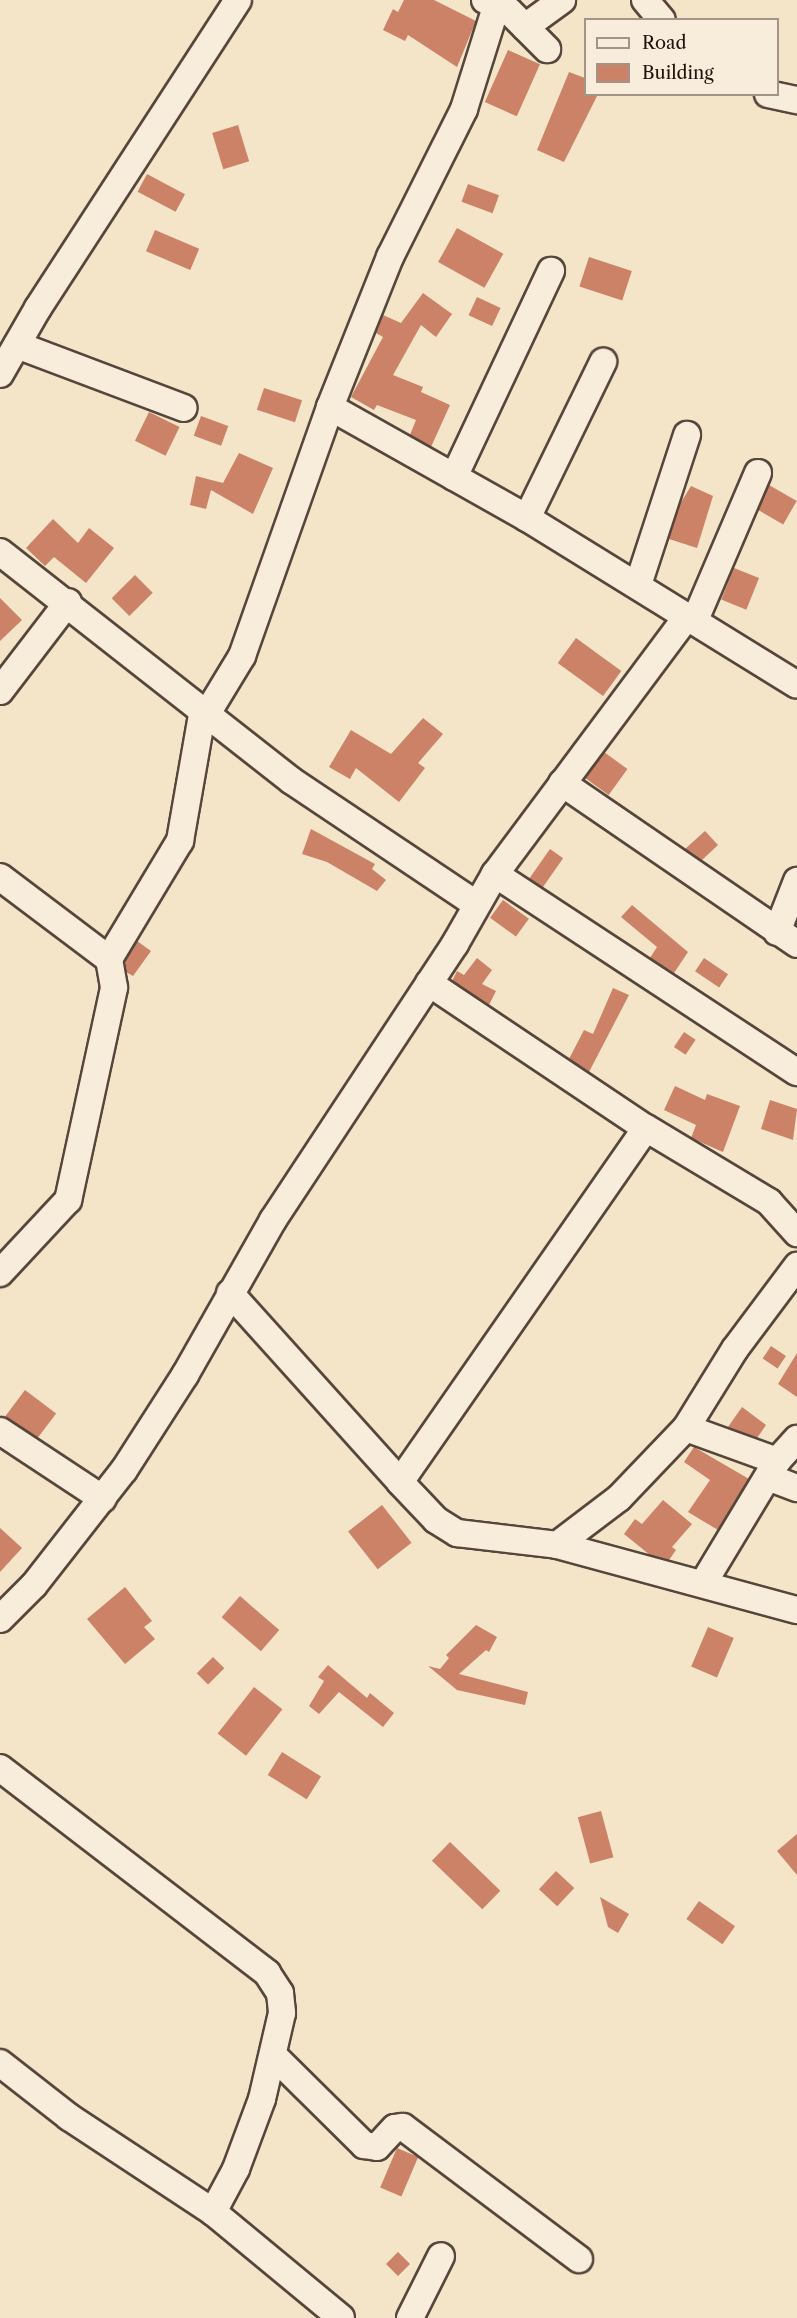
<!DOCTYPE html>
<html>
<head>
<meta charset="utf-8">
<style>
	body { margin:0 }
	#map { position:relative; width:797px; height:2318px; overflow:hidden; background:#f4e4c8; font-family:"Libre Caslon Text",serif }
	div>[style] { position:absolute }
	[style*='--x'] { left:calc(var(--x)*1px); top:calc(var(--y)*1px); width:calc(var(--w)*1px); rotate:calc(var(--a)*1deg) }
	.building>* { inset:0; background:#cb8267; transform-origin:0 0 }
	.roads { filter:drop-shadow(2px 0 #56463b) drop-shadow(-2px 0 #56463b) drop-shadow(0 2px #56463b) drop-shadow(0 -2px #56463b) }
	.minor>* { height:26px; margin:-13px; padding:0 13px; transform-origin:13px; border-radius:13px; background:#f8eddb }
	span { translate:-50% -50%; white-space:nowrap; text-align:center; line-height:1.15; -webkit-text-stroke:4.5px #f8eddb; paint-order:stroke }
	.legend { position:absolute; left:584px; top:18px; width:195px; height:78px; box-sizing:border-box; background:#f8eddb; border:2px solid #a29588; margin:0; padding:8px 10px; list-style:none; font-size:18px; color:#21120c }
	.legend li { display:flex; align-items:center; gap:12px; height:30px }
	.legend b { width:30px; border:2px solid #a29588 }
</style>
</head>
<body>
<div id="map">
	<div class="building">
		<i style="clip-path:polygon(404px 0,434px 0,476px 21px,457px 67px,408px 35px,405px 41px,383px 30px,393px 9px,398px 12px)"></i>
		<i style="left:508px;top:50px;width:35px;height:57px;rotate:24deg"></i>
		<i style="clip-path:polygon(569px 72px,585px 78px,585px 94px,598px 94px,564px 162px,537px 150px)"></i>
		<i style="left:238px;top:125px;width:38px;height:27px;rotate:73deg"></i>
		<i style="left:147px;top:174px;width:43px;height:20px;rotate:28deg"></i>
		<i style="left:468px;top:184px;width:33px;height:19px;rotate:20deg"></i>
		<i style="left:457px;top:228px;width:53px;height:39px;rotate:29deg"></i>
		<i style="left:155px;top:230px;width:48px;height:23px;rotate:23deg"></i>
		<i style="left:589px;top:257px;width:45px;height:31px;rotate:18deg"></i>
		<i style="clip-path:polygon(423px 293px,452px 314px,436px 337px,421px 325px,393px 375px,423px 387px,421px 392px,450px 405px,431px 447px,410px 435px,416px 420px,377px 405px,374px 410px,351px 397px,383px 337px,376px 333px,383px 315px,401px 323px)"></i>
		<i style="left:477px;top:297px;width:26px;height:20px;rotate:25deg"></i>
		<i style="left:264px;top:388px;width:40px;height:23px;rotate:18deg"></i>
		<i style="left:149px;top:412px;width:34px;height:32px;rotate:26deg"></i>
		<i style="left:201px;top:416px;width:29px;height:21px;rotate:20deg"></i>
		<i style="clip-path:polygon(239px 453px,273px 468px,253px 514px,211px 490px,206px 509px,190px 505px,196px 476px,223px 483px)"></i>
		<i style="left:769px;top:485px;width:32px;height:27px;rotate:30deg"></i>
		<i style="clip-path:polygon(691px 486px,713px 496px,697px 548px,669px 539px,680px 504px)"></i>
		<i style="clip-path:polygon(53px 519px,78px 543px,89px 528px,114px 548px,86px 583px,54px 557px,45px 566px,26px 548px)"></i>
		<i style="left:734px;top:568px;width:27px;height:34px;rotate:22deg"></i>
		<i style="left:135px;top:575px;width:25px;height:33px;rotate:45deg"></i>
		<i style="clip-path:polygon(0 598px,22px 620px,0 641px)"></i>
		<i style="left:576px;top:638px;width:56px;height:31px;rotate:36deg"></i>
		<i style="clip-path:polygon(423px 718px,443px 734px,418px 763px,425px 768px,399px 802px,356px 768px,350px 779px,329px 767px,351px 730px,391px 754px)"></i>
		<i style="left:604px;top:752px;width:29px;height:32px;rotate:36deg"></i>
		<i style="clip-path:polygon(311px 829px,375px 864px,372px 869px,386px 880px,377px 891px,327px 862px,302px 854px)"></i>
		<i style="clip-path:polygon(705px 831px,718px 845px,702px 860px,685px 849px)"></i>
		<i style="left:550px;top:849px;width:16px;height:36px;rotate:35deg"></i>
		<i style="left:503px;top:900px;width:32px;height:22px;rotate:36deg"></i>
		<i style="clip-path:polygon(632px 905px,688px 952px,674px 973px,650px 958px,657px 947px,621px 917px)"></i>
		<i style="clip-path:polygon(137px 941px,151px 951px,133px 976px,126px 972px,125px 962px)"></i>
		<i style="clip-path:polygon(477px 958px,492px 970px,482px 984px,496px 991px,489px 1005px,452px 981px,457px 971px,464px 975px)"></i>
		<i style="left:704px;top:958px;width:29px;height:16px;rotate:34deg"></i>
		<i style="clip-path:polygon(613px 988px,629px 995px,589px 1072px,569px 1059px,584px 1030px,593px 1034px)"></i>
		<i style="left:684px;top:1032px;width:14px;height:18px;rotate:34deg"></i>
		<i style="clip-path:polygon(675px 1086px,705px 1100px,707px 1094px,740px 1106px,723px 1152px,691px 1138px,696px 1125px,664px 1110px)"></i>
		<i style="clip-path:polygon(770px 1100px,797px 1109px,793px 1140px,761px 1129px)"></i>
		<i style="left:771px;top:1346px;width:18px;height:15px;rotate:34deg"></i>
		<i style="clip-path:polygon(797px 1353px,797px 1397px,778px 1384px)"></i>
		<i style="left:25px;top:1390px;width:39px;height:34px;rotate:37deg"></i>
		<i style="clip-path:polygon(742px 1407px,766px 1425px,757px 1438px,728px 1427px)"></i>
		<i style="clip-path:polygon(694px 1447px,749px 1479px,718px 1530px,688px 1512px,710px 1480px,684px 1462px)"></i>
		<i style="clip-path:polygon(663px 1500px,692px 1524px,672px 1547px,676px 1550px,669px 1560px,650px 1555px,624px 1534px,635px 1519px,642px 1524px)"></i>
		<i style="left:382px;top:1505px;width:48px;height:43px;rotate:52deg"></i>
		<i style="clip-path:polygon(0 1528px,22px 1548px,0 1572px)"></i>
		<i style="clip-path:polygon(125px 1587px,152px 1621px,144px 1627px,155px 1639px,125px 1664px,87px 1619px)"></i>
		<i style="left:240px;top:1596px;width:52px;height:28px;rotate:41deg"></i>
		<i style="clip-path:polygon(476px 1625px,497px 1637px,489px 1652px,486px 1650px,459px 1674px,528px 1692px,525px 1705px,457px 1690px,428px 1666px,440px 1669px,449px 1658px,446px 1655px)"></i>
		<i style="left:708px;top:1627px;width:28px;height:43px;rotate:23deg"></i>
		<i style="left:213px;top:1657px;width:16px;height:23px;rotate:45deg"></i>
		<i style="clip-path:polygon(328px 1665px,367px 1698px,370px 1693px,394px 1713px,383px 1727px,339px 1692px,319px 1714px,309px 1706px,324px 1681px,318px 1677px)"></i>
		<i style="left:254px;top:1687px;width:36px;height:59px;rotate:38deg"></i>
		<i style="left:282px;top:1752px;width:46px;height:27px;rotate:32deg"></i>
		<i style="left:601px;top:1811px;width:48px;height:24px;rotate:75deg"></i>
		<i style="clip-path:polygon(797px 1834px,797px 1875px,777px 1851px)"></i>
		<i style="left:450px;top:1842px;width:70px;height:26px;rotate:44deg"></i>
		<i style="left:556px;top:1871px;width:25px;height:25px;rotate:43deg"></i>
		<i style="clip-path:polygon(600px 1897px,629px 1914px,618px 1933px,608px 1927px)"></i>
		<i style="left:699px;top:1901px;width:44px;height:22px;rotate:35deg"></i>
		<i style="left:397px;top:2148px;width:23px;height:43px;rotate:23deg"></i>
		<i style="left:398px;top:2252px;width:17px;height:17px;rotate:45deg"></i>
	</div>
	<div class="roads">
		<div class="minor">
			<i style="--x:485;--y:0;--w:26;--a:25"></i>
			<i style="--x:509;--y:11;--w:54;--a:45"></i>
			<i style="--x:645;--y:0;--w:26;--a:50"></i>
			<i style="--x:525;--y:27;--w:46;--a:-36.1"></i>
			<i style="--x:768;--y:94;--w:30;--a:12"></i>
			<i style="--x:17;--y:345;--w:178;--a:20.7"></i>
			<i style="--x:0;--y:374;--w:76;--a:-60.1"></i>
			<i style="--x:38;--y:308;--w:367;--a:-57"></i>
			<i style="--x:330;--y:407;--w:226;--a:29.4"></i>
			<i style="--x:527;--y:518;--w:317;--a:31.7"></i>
			<i style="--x:454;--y:477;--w:228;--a:-64.8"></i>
			<i style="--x:527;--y:518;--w:174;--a:-64"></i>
			<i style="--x:0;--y:552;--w:371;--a:38.1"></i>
			<i style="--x:292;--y:781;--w:221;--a:33.8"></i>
			<i style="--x:638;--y:585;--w:158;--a:-71.9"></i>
			<i style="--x:695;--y:620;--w:160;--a:-66.8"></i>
			<i style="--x:0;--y:691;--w:112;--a:-52.6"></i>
			<i style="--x:208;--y:712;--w:66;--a:-58.7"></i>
			<i style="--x:242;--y:656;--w:264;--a:-70.5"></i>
			<i style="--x:330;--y:407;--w:162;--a:-68.2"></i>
			<i style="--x:390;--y:257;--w:165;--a:-63.4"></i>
			<i style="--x:464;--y:109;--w:110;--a:-72.6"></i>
			<i style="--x:562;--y:783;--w:285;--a:34.4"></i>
			<i style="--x:495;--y:874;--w:361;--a:33.3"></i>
			<i style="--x:0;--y:877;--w:136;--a:37"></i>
			<i style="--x:109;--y:959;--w:29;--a:80"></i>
			<i style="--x:114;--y:988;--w:217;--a:102.2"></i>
			<i style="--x:68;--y:1200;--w:100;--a:133"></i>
			<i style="--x:777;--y:932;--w:55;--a:-68.6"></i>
			<i style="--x:109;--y:959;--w:138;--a:-59"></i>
			<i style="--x:180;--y:841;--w:134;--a:-80.1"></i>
			<i style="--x:429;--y:983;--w:261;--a:33.8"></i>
			<i style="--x:646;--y:1128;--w:144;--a:31"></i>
			<i style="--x:769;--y:1202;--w:42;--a:47.9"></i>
			<i style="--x:230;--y:1293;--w:254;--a:48"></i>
			<i style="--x:400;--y:1482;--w:52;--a:46.5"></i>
			<i style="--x:436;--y:1520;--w:25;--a:32"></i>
			<i style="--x:457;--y:1533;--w:101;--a:6.8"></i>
			<i style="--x:557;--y:1545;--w:249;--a:15.2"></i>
			<i style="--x:686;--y:1428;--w:97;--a:19.9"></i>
			<i style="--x:0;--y:1431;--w:123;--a:33.4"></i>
			<i style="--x:768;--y:1477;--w:31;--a:21"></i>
			<i style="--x:400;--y:1482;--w:431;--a:-55.2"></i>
			<i style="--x:557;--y:1545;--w:78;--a:-37.2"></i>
			<i style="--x:619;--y:1498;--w:97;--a:-46.3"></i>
			<i style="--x:686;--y:1428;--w:93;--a:-58.2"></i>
			<i style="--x:735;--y:1349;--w:104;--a:-53.2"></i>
			<i style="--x:704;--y:1582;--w:141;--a:-58.9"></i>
			<i style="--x:777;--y:1461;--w:30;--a:-48"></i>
			<i style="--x:0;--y:1619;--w:48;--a:-45"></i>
			<i style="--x:34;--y:1585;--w:146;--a:-52"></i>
			<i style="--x:124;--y:1470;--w:113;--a:-57.3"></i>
			<i style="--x:185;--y:1375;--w:178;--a:-60.4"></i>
			<i style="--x:273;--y:1220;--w:331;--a:-56.6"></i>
			<i style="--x:455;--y:944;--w:81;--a:-60.3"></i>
			<i style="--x:495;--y:874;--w:322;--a:-53.3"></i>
			<i style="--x:0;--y:1768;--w:337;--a:37.5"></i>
			<i style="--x:267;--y:1973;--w:24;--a:57"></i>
			<i style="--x:280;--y:1993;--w:20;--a:84"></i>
			<i style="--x:282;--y:2013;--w:88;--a:103.1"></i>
			<i style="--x:262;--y:2099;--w:75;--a:110.4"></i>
			<i style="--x:236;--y:2169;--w:49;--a:118.1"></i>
			<i style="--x:274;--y:2056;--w:127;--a:44.7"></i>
			<i style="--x:364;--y:2145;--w:13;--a:9"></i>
			<i style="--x:377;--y:2147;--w:26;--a:-47"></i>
			<i style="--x:395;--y:2128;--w:8;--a:-7"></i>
			<i style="--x:403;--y:2127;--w:220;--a:36.9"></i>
			<i style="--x:0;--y:2063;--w:88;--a:38"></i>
			<i style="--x:69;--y:2117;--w:173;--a:33.4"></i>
			<i style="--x:213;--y:2212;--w:166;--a:39.6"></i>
			<i style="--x:410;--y:2318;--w:69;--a:-63.4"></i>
		</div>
	</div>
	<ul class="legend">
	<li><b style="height:8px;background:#f8eddb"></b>Road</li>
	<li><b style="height:16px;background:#cb8267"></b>Building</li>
	</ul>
</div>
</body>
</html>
